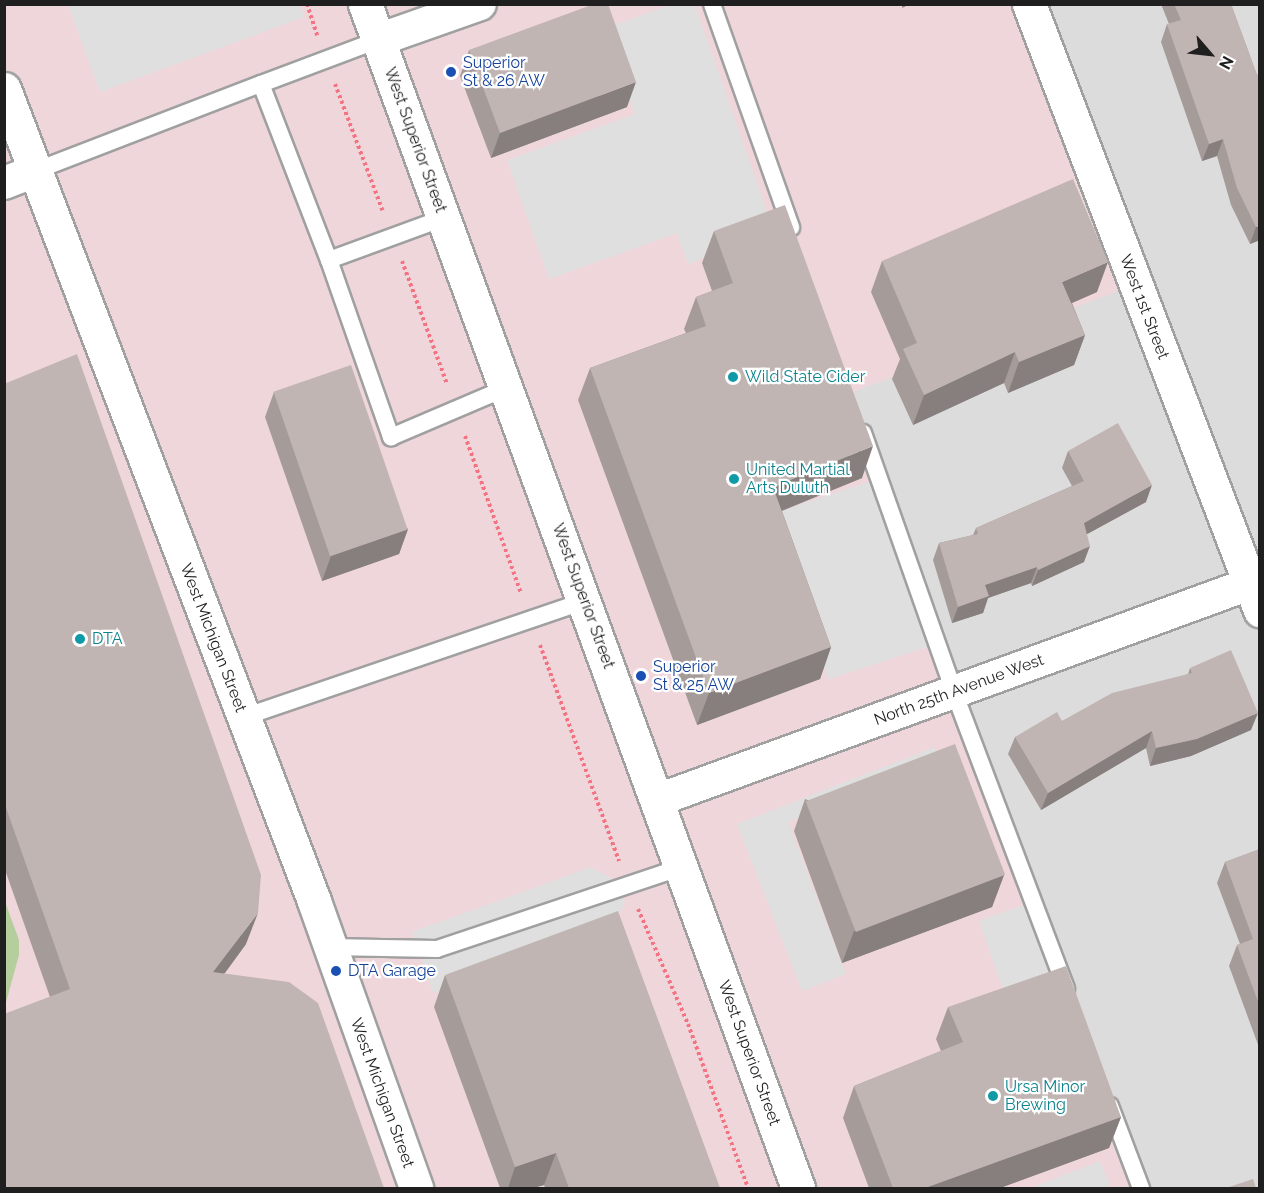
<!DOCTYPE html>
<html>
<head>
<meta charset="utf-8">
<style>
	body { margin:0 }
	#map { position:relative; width:1264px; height:1193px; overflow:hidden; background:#f0eae6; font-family:Raleway,sans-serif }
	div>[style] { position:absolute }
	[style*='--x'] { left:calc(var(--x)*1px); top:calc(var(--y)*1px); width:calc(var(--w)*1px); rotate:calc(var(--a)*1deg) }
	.residential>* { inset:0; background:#dddcdd }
	.commercial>* { inset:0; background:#efd6db }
	.forest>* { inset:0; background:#b6cd9d }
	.parking>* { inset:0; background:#dfdfdf; transform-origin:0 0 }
	.path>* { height:4px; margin-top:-2px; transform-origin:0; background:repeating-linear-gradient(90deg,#f47382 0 3px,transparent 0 6px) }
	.roads { filter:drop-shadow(2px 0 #a0a0a0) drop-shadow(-2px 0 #a0a0a0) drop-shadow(0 2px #a0a0a0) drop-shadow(0 -2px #a0a0a0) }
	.service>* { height:16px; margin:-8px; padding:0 8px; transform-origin:8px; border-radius:8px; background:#fff }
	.minor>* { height:32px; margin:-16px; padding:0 16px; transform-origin:16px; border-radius:16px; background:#fff }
	.tertiary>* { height:33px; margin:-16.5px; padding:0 16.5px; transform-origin:16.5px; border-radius:16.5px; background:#fff }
	.wall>* { inset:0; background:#a59c9a }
	.shaded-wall>* { inset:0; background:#867f7d }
	.building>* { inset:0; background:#c0b5b3; transform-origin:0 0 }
	.dots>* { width:16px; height:16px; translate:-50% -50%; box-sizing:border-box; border:3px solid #fff; border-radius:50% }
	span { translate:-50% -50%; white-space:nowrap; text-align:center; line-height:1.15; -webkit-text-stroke:4.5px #fff; paint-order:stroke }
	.transit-label { font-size:16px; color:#164399 }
	.left { translate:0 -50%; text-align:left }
	.street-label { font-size:16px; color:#1f1f1f }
	.culture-label { font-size:16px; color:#0d838f }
	.frame { position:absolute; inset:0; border:6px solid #1f1f1f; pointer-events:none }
	.north { position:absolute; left:1180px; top:24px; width:60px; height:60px; -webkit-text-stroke:4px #fff; paint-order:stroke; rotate:118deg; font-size:16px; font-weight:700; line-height:24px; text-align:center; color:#1f1f1f }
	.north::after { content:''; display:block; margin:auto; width:21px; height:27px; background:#1f1f1f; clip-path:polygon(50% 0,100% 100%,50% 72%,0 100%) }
</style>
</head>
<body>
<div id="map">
	<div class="residential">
		<i style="clip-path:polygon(1029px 5px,1259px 5px,1259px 1188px,1141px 1188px,849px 393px,1135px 284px)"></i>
	</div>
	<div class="commercial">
		<i style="clip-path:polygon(5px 5px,1034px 5px,1136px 284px,850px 393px,1141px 1188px,5px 1188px)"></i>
	</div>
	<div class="forest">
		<i style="clip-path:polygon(4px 899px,19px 940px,19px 955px,5px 1006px)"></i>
	</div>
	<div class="parking">
		<i style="clip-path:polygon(68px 5px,300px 5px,304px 17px,100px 92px)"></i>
		<i style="clip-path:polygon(671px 5px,695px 5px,774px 232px,688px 264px,677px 233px,549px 279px,507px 160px,635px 114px,605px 28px)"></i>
		<i style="left:875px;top:480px;width:175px;height:106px;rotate:72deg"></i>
		<i style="clip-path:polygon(935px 747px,940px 762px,788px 822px,846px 974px,802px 991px,737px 824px)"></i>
		<i style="clip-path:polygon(591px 867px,616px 881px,625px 902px,613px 927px,433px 993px,412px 932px)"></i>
		<i style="left:1030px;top:903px;width:88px;height:54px;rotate:71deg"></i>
		<i style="clip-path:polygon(1100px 1161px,1111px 1188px,1030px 1188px)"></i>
	</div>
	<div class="path">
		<i style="--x:307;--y:4;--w:33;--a:72"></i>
		<i style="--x:335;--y:84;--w:137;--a:69.4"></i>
		<i style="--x:402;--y:261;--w:131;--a:69.9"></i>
		<i style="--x:465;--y:436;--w:167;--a:70.4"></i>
		<i style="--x:540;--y:645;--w:230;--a:69.9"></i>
		<i style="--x:638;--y:909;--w:125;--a:66.5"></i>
		<i style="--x:688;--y:1024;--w:175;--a:69.9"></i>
	</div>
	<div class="roads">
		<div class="service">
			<i style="--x:712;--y:4;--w:237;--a:70.5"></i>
			<i style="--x:378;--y:40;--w:125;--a:159.4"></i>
			<i style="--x:261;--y:84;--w:189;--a:68.9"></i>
			<i style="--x:329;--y:260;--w:188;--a:70.7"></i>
			<i style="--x:391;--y:437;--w:125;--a:-23.1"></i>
			<i style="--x:35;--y:171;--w:242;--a:-21.1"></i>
			<i style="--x:329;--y:260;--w:122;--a:-20.1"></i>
			<i style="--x:863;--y:433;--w:275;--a:70.6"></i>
			<i style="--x:954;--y:692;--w:317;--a:69.3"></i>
			<i style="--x:244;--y:717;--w:360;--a:-18.8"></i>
			<i style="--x:330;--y:947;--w:107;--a:1.1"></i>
			<i style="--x:437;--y:949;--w:258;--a:-18.5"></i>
			<i style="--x:1110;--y:1106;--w:88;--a:69.3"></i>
		</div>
		<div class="minor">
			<i style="--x:378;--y:40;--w:108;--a:-19.4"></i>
			<i style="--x:4;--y:183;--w:33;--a:-21"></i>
			<i style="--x:658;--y:800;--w:641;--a:-20.07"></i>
		</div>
		<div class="tertiary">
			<i style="--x:365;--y:4;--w:1261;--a:69.91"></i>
			<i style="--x:1029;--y:4;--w:649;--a:69.13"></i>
			<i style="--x:4;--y:89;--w:869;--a:69.1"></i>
			<i style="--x:314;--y:901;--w:305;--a:70.4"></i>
		</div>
	</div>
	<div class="wall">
		<i style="clip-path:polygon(1161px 4px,1231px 4px,1257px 75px,1260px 74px,1260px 240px,1250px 244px,1231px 205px,1217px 156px,1202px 161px,1161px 42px,1167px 24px,1169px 24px)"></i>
		<i style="clip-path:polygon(469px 50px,627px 107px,491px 158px,460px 76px)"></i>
		<i style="clip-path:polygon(714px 231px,862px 478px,782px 511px,831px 647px,820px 679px,697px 725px,578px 400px,590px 368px,686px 333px,684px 329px,696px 297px,712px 291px,702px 263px)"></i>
		<i style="clip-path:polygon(882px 261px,1097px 292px,1072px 303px,1085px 335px,1074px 365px,1008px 393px,1004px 383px,913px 425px,892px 379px,900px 359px,871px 292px)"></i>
		<i style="clip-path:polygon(4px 384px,246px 944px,225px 973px,50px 997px,4px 867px)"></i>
		<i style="clip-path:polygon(274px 392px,408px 529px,399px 554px,322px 581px,265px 417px)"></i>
		<i style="clip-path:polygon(1068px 451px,1146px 502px,1087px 534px,1084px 562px,1032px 586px,1031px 583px,988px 598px,983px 613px,952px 623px,933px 560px,939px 543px,973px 535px,976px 528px,1072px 486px,1062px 468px)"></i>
		<i style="clip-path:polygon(1190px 668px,1251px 730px,1191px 756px,1150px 766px,1146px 748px,1041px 810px,1008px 754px,1015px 737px,1062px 721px,1188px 674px)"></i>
		<i style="clip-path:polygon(805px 799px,1004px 875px,992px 907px,842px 963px,794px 831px)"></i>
		<i style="clip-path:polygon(1260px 849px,1260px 1050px,1229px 966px,1237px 945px,1240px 944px,1217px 883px,1225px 862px)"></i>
		<i style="clip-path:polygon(445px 975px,720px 1188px,545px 1188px,544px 1185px,533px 1188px,500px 1188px,434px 1007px)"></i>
		<i style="clip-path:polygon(948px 1007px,1121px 1117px,1109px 1148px,1000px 1188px,869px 1188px,843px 1118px,854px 1086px,941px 1051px,936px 1039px)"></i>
	</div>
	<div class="shaded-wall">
		<i style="clip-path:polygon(903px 4px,910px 4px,902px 8px)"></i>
		<i style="clip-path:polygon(636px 82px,627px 107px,491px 158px,500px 133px)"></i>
		<i style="clip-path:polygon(1223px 139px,1217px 156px,1202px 161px,1209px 144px)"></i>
		<i style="clip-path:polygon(1260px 226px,1260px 240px,1250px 244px,1256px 227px)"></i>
		<i style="clip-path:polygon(1108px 262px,1097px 292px,1051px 312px,1062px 282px)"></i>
		<i style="clip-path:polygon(1085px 335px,1074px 365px,1008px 393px,1019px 362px)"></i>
		<i style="clip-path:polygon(1015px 352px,1004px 383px,913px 425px,924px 395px)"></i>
		<i style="clip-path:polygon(873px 446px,862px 478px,761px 519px,773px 487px)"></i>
		<i style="clip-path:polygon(1152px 485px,1146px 502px,1078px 539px,1084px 523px)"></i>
		<i style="clip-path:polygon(408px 529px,399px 554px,322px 581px,331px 556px)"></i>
		<i style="clip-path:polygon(1090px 546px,1084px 562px,1032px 586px,1038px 570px)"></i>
		<i style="clip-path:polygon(1037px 567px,1031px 583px,988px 598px,983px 613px,952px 623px,958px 607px,985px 585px)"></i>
		<i style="clip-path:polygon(831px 647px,820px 679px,697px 725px,709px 693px)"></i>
		<i style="clip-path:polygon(1258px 713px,1251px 730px,1191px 756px,1150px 766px,1156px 748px)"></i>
		<i style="clip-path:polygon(1152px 731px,1146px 748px,1041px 810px,1048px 793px)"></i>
		<i style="clip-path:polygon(1004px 875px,992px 907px,842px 963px,854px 931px)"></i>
		<i style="clip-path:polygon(258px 913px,246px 944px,202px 1004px,213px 972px)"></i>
		<i style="clip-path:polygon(1121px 1117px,1109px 1148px,1000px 1188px,925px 1188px)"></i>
		<i style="clip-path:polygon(556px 1153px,544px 1185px,533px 1188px,508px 1188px,515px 1167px)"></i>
	</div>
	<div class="building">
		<i style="clip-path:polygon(594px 4px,608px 4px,636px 82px,500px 133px,469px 50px)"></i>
		<i style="clip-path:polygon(1174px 4px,1231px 4px,1257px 75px,1260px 74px,1260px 226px,1256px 227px,1237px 188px,1223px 139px,1209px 144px,1167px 24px,1181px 20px)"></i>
		<i style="clip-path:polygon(1073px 179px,1108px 262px,1062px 282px,1085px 335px,1019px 362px,1015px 352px,924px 395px,903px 349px,917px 343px,882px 261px)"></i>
		<i style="clip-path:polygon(785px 205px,873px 446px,773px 487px,831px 647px,709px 693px,590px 368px,706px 326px,696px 297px,733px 283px,714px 231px)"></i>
		<i style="clip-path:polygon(77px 354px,261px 875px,258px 913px,213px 972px,289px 982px,318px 1003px,384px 1188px,4px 1188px,4px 1014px,70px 989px,4px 802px,4px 384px)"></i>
		<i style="left:351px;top:365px;width:174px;height:82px;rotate:71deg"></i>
		<i style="clip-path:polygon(1118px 423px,1152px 485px,1084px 523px,1090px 546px,1038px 570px,1037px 567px,985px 585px,989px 596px,958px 607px,939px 543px,978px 534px,976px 528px,1084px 481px,1068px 451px)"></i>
		<i style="clip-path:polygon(1231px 650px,1258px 713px,1197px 739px,1156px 748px,1152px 731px,1048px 793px,1015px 737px,1057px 712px,1062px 721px,1112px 693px,1192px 673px,1190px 668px)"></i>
		<i style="left:955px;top:744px;width:140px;height:160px;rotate:69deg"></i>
		<i style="clip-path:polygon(1260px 849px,1260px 1007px,1237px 945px,1253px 939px,1225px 862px)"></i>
		<i style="clip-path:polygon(618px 911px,720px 1188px,569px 1188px,556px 1153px,515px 1167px,445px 975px)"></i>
		<i style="clip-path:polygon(1066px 966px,1121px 1117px,925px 1188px,893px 1188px,854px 1086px,963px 1042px,948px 1007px)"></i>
		<i style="clip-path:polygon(1253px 1179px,1256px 1188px,1226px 1188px)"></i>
	</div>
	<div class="dots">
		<i style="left:451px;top:72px;background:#1a4fb4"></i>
		<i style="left:733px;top:377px;background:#0f9aa8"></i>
		<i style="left:734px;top:479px;background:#0f9aa8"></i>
		<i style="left:80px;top:639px;background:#0f9aa8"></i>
		<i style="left:641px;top:676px;background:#1a4fb4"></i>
		<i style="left:336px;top:971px;background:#1a4fb4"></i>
		<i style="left:993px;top:1096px;background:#0f9aa8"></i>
	</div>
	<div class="transit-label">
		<span class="left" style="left:463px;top:72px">Superior<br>St &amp; 26 AW</span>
		<span class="left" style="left:653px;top:676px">Superior<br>St &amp; 25 AW</span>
		<span class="left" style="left:348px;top:971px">DTA Garage</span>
	</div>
	<div class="street-label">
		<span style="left:415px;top:140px;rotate:70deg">West Superior Street</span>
		<span style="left:1144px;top:307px;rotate:69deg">West 1st Street</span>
		<span style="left:583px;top:596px;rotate:70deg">West Superior Street</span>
		<span style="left:213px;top:638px;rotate:69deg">West Michigan Street</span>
		<span style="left:959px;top:690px;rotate:-20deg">North 25th Avenue West</span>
		<span style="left:749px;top:1053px;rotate:70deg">West Superior Street</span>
		<span style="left:382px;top:1093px;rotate:70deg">West Michigan Street</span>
	</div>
	<div class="culture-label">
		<span class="left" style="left:745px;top:377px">Wild State Cider</span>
		<span class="left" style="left:746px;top:479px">United Martial<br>Arts Duluth</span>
		<span class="left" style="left:92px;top:639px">DTA</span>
		<span class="left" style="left:1005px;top:1096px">Ursa Minor<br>Brewing</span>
	</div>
	<div class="frame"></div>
	<div class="north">N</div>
</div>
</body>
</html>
